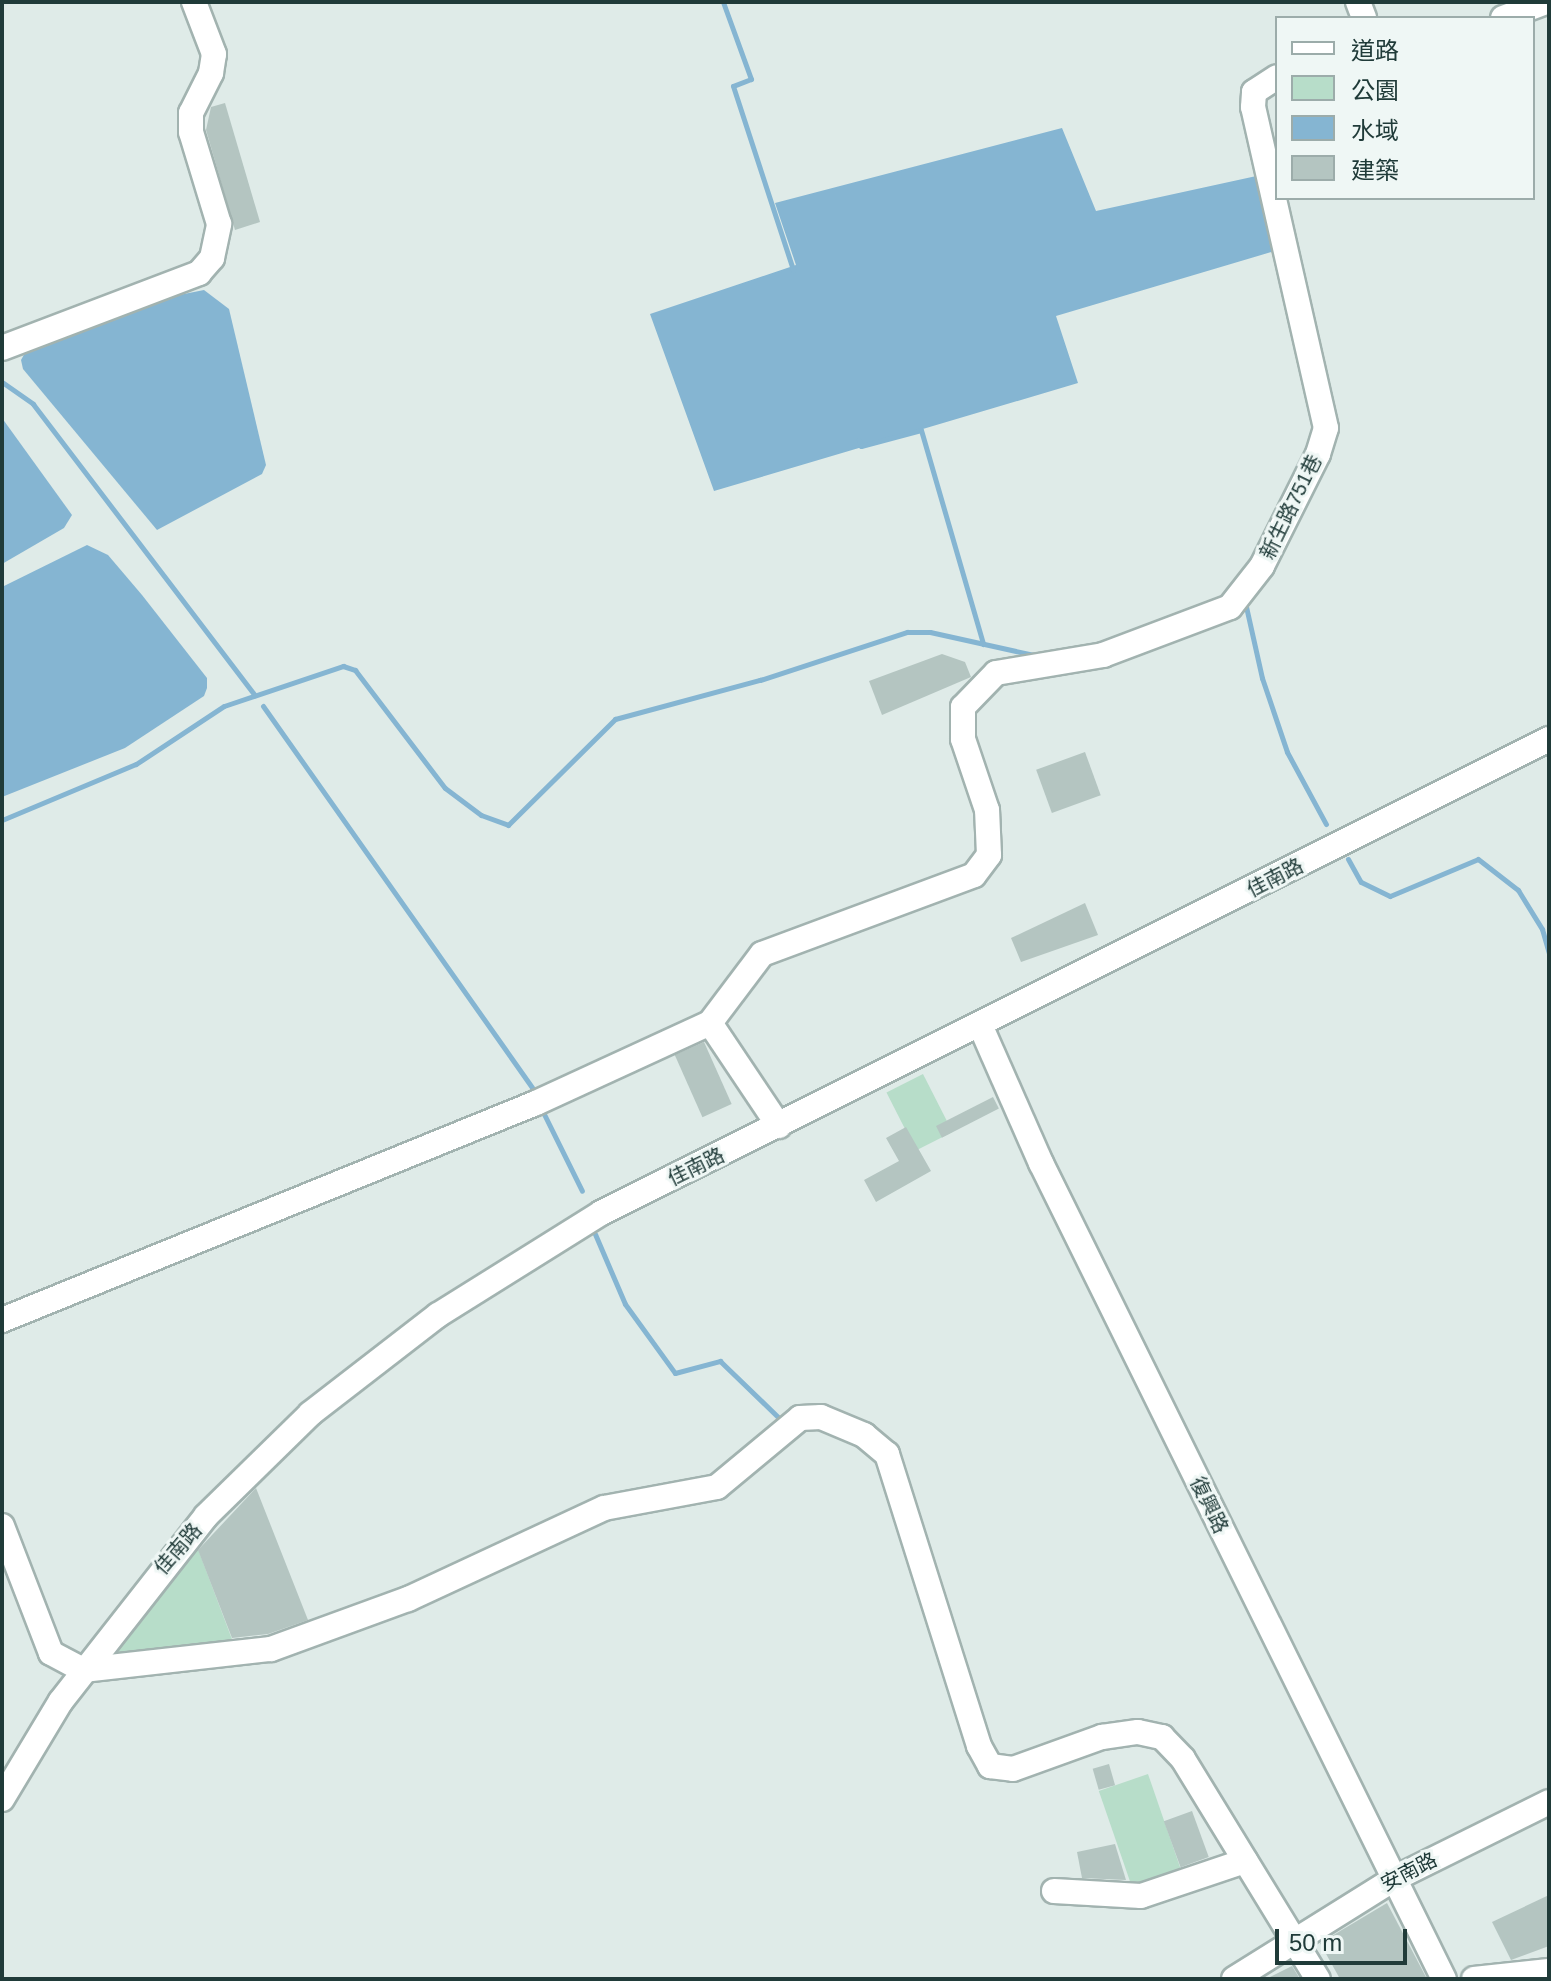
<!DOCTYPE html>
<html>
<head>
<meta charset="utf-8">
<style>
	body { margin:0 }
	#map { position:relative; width:1551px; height:1981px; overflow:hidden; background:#dfebe8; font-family:Arial,"Noto Sans TC",sans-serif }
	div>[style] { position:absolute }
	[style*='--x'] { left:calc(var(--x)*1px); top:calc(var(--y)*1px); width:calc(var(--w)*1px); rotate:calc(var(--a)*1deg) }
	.green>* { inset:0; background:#b7ddc9; transform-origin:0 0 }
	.water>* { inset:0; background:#85b5d2 }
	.stream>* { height:5px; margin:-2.5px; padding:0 2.5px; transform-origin:2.5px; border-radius:2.5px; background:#85b5d2 }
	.building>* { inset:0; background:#b4c5c1; transform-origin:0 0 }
	.roads { filter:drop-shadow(2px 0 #a2b3b0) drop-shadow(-2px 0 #a2b3b0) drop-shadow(0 2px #a2b3b0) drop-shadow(0 -2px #a2b3b0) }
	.minor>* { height:24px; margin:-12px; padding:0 12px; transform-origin:12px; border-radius:12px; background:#fff }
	span { translate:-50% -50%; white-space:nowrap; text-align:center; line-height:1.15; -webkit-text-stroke:6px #eff7f5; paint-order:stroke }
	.street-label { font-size:20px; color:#203b39 }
	.frame { position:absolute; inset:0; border:4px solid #203b39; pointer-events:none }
	.legend { position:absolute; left:1275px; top:16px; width:260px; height:184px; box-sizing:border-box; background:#eff7f5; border:2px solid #9cacaa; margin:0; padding:10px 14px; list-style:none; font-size:24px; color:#203b39 }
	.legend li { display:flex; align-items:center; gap:16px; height:40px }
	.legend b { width:40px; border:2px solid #9cacaa }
	.scale { position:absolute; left:1275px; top:1929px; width:132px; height:36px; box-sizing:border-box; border:4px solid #203b39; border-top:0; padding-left:10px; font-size:24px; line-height:28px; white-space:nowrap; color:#203b39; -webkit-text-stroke:6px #eff7f5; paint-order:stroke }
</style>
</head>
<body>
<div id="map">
	<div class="green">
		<i style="left:923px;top:1074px;width:65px;height:41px;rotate:63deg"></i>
		<i style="clip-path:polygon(198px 1549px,233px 1642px,117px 1659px,111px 1655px)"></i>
		<i style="left:1148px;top:1774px;width:107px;height:52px;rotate:71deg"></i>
	</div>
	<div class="water">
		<i style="clip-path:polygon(1062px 128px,1096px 211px,1261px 175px,1278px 250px,1056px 316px,1078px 383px,714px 491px,650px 314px,796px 265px,775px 203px)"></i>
		<i style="clip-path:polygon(204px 290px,229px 309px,266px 465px,262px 474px,157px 530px,23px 369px,21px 360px,26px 351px,169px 297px)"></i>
		<i style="clip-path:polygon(2px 418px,72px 515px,64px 528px,2px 564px)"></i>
		<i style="clip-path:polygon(87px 545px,108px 555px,142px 595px,207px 678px,207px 688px,204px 696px,125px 748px,2px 797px,2px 587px)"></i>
	</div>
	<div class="stream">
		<i style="--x:723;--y:2;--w:82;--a:70"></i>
		<i style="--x:751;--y:79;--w:19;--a:159"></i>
		<i style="--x:733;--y:86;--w:194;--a:71.9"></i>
		<i style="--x:2;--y:382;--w:38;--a:35"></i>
		<i style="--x:33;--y:404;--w:366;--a:52.7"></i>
		<i style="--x:859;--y:440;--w:6;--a:72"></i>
		<i style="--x:861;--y:446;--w:62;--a:-14.9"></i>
		<i style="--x:921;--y:430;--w:223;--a:73.8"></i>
		<i style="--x:1245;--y:602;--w:78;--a:77.4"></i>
		<i style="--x:1262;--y:678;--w:78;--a:71.3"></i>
		<i style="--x:1287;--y:752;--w:82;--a:61.6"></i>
		<i style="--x:263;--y:706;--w:472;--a:54.8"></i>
		<i style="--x:2;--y:820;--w:145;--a:-22.7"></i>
		<i style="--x:136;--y:764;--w:105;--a:-33.4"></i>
		<i style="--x:224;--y:706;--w:126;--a:-18.6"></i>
		<i style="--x:343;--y:666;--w:13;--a:18"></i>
		<i style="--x:355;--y:670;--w:148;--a:52.7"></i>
		<i style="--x:445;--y:788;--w:45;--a:36.9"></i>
		<i style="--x:481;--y:815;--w:29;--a:20"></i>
		<i style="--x:508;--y:825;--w:151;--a:-44.7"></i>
		<i style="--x:615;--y:719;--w:150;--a:-15.1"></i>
		<i style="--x:760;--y:680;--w:155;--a:-18.1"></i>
		<i style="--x:907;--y:632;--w:23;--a:0"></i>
		<i style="--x:930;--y:632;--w:111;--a:12.5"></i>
		<i style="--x:1348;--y:859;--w:26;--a:61"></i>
		<i style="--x:1361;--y:882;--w:32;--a:26"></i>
		<i style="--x:1390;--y:896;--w:95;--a:-22.8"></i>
		<i style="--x:1478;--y:859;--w:51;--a:37.8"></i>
		<i style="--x:1518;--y:890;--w:46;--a:58.4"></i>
		<i style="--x:1542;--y:929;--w:25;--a:74"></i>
		<i style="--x:542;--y:1110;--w:90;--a:63.7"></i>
		<i style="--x:595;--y:1234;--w:76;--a:66.8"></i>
		<i style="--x:625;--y:1304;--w:85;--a:54.1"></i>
		<i style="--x:675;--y:1373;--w:47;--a:-14.9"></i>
		<i style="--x:720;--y:1361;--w:82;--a:44"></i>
	</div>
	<div class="building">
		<i style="clip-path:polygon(225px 103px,260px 222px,235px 230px,206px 130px,211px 107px)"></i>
		<i style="clip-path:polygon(942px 654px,965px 662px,971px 677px,882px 715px,869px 681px)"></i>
		<i style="left:1085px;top:752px;width:46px;height:52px;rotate:70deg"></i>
		<i style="clip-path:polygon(1085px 903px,1098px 935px,1021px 962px,1011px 938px)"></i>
		<i style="left:704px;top:1042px;width:68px;height:32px;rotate:66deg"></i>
		<i style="left:993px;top:1097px;width:13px;height:64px;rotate:63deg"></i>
		<i style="clip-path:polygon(906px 1127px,931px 1171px,876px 1202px,864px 1180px,899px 1161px,886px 1138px)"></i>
		<i style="clip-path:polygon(256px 1488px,308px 1620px,268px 1634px,232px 1638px,198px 1550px)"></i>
		<i style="left:1109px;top:1764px;width:22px;height:17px;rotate:74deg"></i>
		<i style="left:1192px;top:1811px;width:49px;height:30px;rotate:70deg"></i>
		<i style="clip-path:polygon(1115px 1844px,1126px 1880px,1082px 1878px,1077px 1852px)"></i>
		<i style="clip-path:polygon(1549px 1895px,1549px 1946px,1511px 1960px,1492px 1922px)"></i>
		<i style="clip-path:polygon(1387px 1903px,1427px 1979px,1340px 1979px,1320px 1943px)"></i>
		<i style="clip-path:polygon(1292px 1966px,1300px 1979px,1266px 1979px)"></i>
	</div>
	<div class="roads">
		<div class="minor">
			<i style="--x:1358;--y:2;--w:17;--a:69"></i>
			<i style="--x:1503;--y:18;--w:46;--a:-20.4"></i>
			<i style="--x:2;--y:348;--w:211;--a:-20.8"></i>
			<i style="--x:199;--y:273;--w:20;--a:-49"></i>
			<i style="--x:212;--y:258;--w:35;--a:-78"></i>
			<i style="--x:219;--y:224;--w:96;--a:-106.9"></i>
			<i style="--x:191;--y:132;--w:19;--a:-90"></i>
			<i style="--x:191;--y:113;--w:45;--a:-63.4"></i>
			<i style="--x:211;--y:73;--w:19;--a:-81"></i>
			<i style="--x:214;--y:54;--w:56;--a:-111"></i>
			<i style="--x:710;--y:1023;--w:124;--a:56.2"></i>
			<i style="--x:981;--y:1027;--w:149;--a:66.2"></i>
			<i style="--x:1041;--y:1163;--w:910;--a:63.72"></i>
			<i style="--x:2;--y:1320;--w:576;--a:-22.12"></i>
			<i style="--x:536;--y:1103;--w:192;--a:-24.7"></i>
			<i style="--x:710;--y:1023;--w:86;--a:-53"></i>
			<i style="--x:762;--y:954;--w:226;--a:-20.4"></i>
			<i style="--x:974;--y:875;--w:25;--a:-53"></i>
			<i style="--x:989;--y:855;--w:45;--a:-92.5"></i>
			<i style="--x:987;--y:810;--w:75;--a:-108.7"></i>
			<i style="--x:963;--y:739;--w:32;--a:-90"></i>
			<i style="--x:963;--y:707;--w:47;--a:-45.9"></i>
			<i style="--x:996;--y:673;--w:109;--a:-9.5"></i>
			<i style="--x:1103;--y:655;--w:136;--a:-20.7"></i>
			<i style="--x:1230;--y:607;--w:52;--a:-52"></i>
			<i style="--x:1262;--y:566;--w:125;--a:-63.4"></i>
			<i style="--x:1318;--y:454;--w:27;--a:-73"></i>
			<i style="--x:1326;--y:428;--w:329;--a:-102.8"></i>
			<i style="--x:1253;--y:107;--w:15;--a:-86"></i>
			<i style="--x:1254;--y:92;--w:27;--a:-33"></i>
			<i style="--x:2;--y:1526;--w:136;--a:68.9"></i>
			<i style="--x:51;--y:1653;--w:36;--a:28"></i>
			<i style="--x:83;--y:1670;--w:189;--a:-6.4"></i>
			<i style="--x:271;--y:1649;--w:146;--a:-20.1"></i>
			<i style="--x:408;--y:1599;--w:216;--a:-24.9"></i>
			<i style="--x:604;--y:1508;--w:115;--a:-10.5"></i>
			<i style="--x:717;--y:1487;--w:108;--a:-39.7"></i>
			<i style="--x:800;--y:1418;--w:21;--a:-3"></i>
			<i style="--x:821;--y:1417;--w:47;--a:22.7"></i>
			<i style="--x:864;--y:1435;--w:30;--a:40"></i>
			<i style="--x:887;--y:1454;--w:306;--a:72.5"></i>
			<i style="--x:979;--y:1746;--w:23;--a:61"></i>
			<i style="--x:990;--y:1766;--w:23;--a:7"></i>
			<i style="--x:1013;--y:1769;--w:95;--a:-19.8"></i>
			<i style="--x:1102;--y:1737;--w:36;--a:-8"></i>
			<i style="--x:1138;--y:1732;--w:25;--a:12"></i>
			<i style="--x:1162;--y:1737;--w:30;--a:46"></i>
			<i style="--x:1183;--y:1759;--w:258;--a:58.5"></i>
			<i style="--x:2;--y:1799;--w:114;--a:-59"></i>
			<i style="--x:61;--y:1701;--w:235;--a:-51.9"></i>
			<i style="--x:206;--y:1516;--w:146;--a:-44.4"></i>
			<i style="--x:310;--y:1414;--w:162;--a:-37.7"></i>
			<i style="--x:438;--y:1315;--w:192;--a:-32"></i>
			<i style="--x:601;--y:1213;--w:1060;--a:-26.57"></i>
			<i style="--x:1054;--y:1891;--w:87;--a:3.3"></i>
			<i style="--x:1141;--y:1896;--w:110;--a:-18.6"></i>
			<i style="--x:1234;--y:1979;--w:189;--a:-32"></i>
			<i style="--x:1394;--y:1879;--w:173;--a:-26.4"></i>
			<i style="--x:1474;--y:1979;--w:75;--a:-6.1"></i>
		</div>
	</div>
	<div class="street-label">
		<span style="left:1291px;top:507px;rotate:-64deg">新生路751巷</span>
		<span style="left:1275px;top:878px;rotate:-27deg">佳南路</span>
		<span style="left:696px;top:1167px;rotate:-26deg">佳南路</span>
		<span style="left:1209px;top:1505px;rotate:64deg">復興路</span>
		<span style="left:178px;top:1549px;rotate:-49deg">佳南路</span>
		<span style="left:1409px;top:1872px;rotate:-27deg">安南路</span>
	</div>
	<div class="frame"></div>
	<ul class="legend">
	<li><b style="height:10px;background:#fff"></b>道路</li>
	<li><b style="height:22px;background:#b7ddc9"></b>公園</li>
	<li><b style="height:22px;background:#85b5d2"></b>水域</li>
	<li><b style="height:22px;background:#b4c5c1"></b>建築</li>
	</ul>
	<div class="scale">50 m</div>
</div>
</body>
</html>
